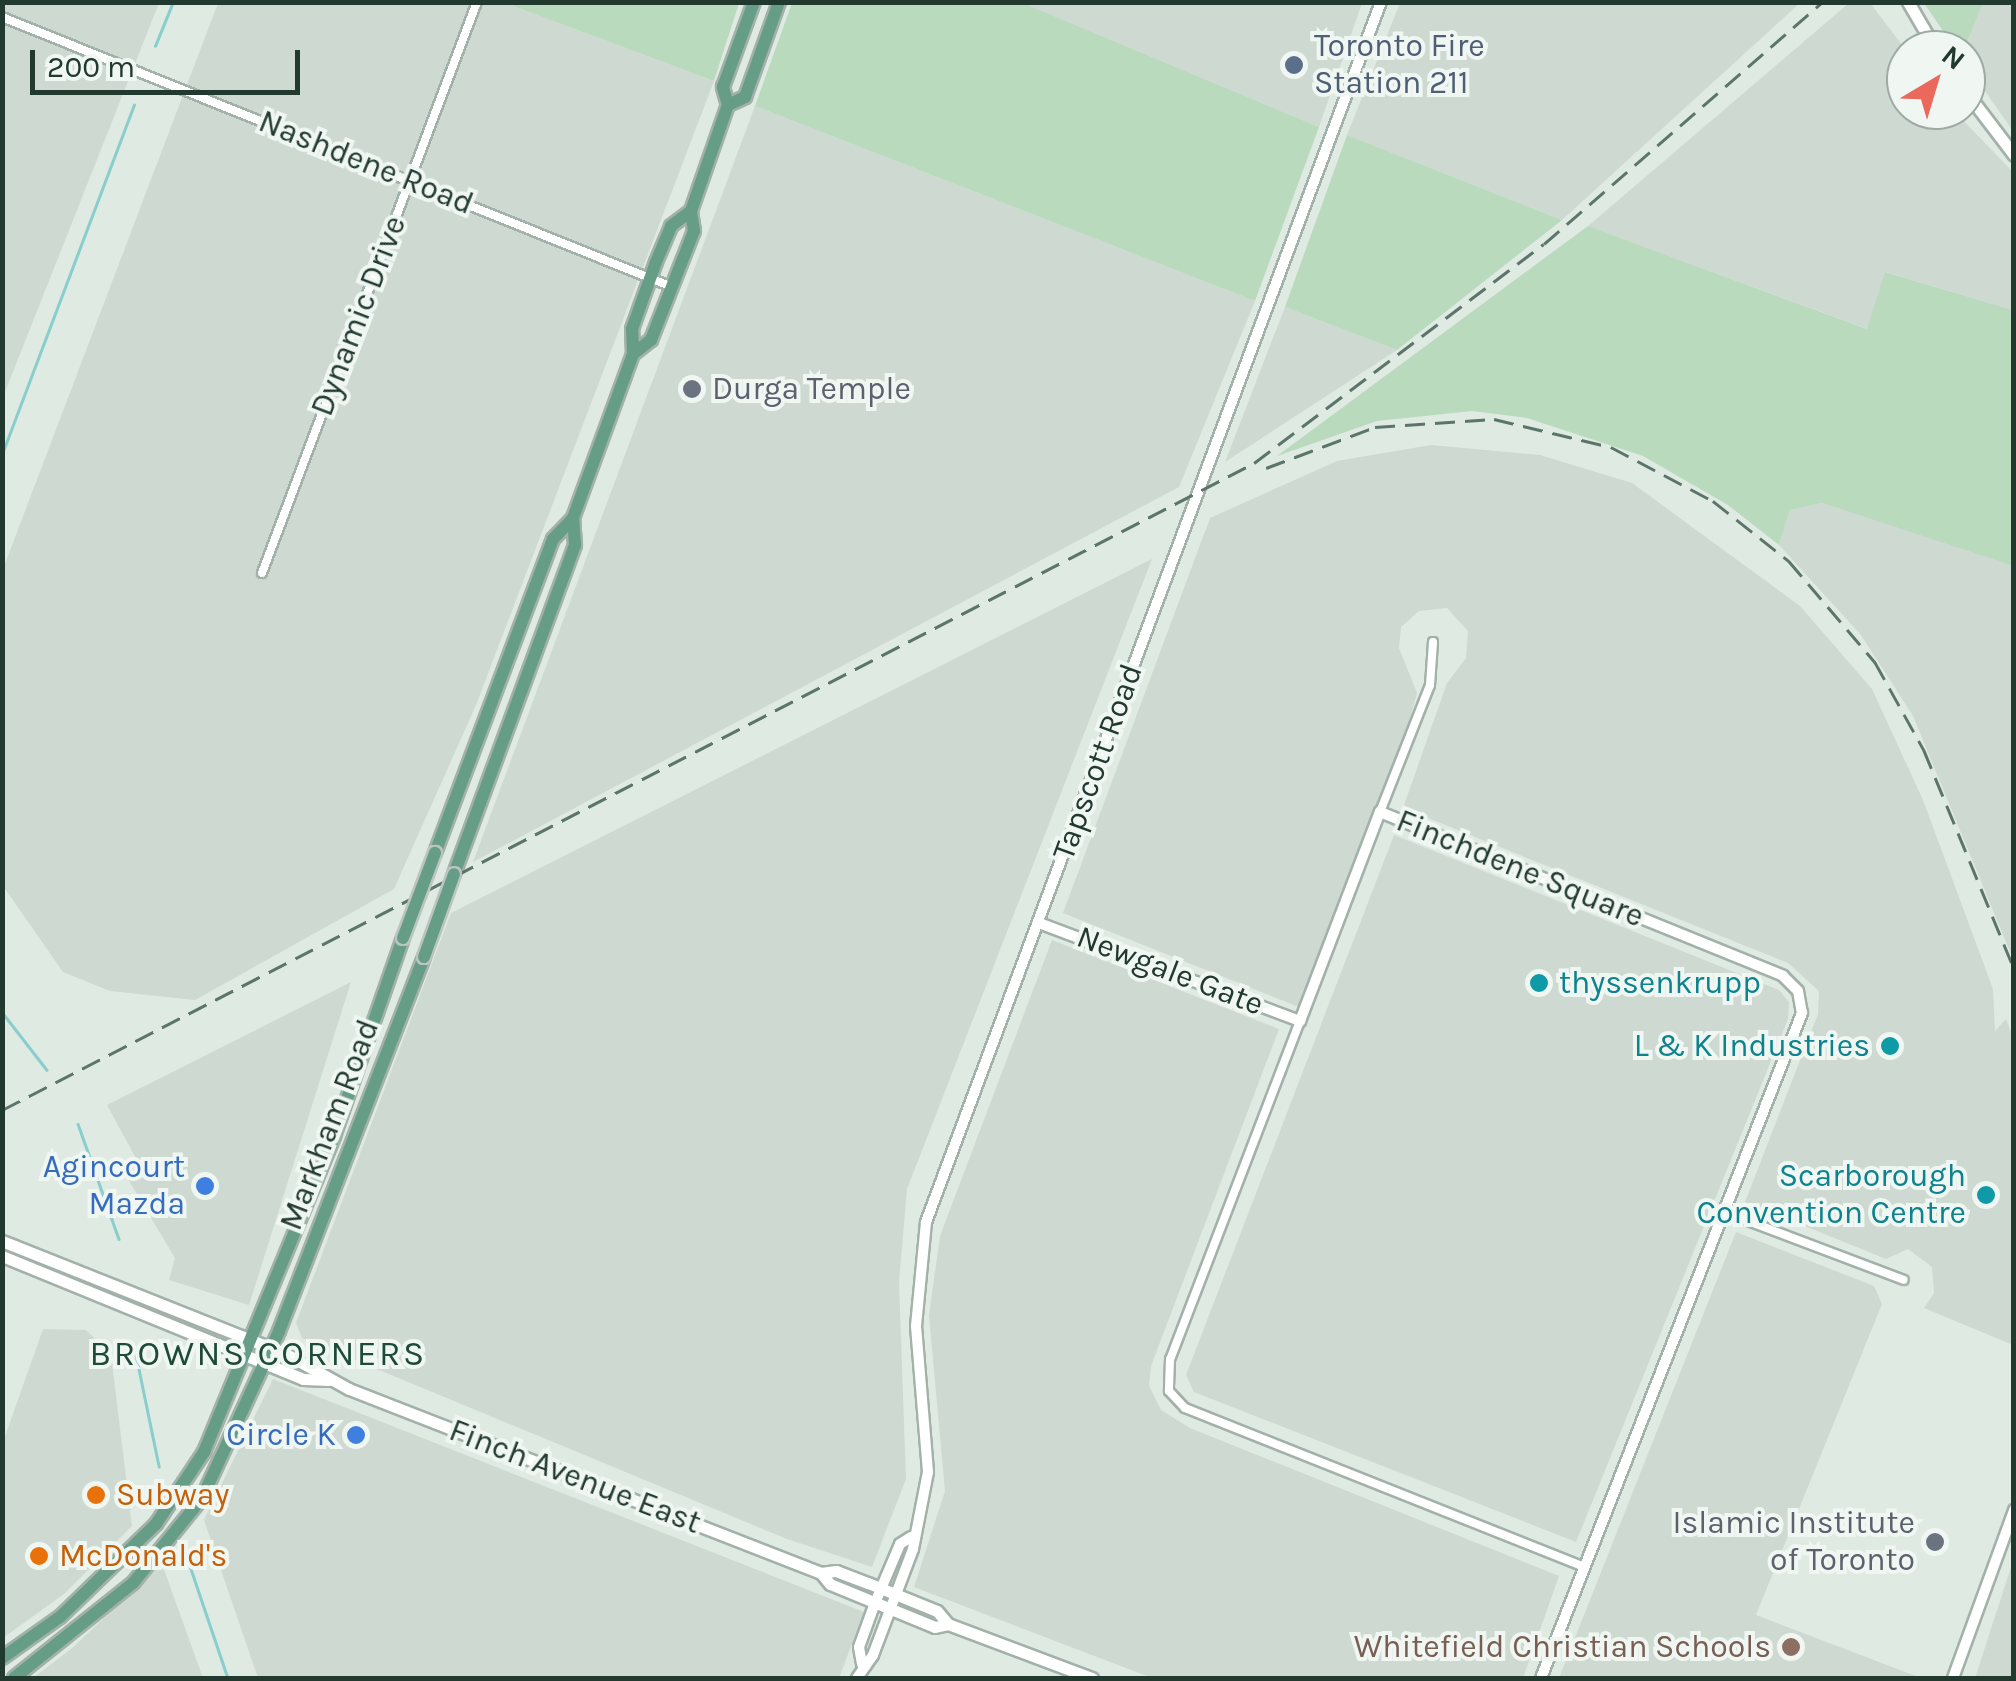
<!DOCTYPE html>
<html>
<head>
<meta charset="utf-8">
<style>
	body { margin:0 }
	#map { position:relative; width:2016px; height:1681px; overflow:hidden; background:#dfeae3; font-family:Karla,sans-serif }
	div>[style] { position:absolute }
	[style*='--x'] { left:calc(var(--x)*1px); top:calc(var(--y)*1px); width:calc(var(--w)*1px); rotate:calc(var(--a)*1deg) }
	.built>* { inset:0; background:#ced9d2 }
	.green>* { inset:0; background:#b9dabd }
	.stream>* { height:2.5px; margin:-1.25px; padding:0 1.25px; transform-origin:1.25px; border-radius:1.25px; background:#89cdcc }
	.roads { filter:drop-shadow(2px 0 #a2b1a9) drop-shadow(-2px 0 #a2b1a9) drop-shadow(0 2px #a2b1a9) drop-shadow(0 -2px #a2b1a9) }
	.minor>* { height:8px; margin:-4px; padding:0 4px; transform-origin:4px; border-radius:4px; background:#fff }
	.tertiary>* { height:10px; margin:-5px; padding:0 5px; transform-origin:5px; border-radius:5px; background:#fff }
	.secondary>* { height:11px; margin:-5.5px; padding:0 5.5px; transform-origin:5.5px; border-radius:5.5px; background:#fff }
	.primary>* { height:12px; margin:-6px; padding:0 6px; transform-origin:6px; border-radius:6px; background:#669d86 }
	.rail>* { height:2.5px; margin-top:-1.25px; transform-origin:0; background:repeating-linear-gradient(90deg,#5b756a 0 20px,transparent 0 30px) }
	.bridges { filter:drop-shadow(2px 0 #bcc4c1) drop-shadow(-2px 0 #bcc4c1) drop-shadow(0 2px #bcc4c1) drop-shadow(0 -2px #bcc4c1) }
	.primary-bridge>* { height:12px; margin:-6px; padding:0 6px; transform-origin:6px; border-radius:6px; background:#669d86 }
	.dots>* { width:28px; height:28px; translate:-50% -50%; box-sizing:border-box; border:5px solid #f0f7f2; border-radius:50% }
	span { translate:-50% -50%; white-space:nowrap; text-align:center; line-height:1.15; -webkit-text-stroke:8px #f0f7f2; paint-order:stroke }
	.service-label { font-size:32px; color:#4e5e75 }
	.left { translate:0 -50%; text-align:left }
	.street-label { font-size:32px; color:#21392f }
	.worship-label { font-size:32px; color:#5b616d }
	.right { translate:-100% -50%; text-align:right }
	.culture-label { font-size:32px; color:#0d838f }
	.shop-label { font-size:32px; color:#366cbe }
	.food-label { font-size:32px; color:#c56008 }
	.education-label { font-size:32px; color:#785e54 }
	.neighbourhood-label { font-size:35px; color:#1e4a38; letter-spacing:2.5px }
	.frame { position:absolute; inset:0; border:5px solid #21392f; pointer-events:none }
	.north { position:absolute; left:1886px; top:30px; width:100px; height:100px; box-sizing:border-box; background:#f0f7f2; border:2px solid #9daba4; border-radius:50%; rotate:38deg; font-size:28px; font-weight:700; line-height:40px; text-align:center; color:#21392f }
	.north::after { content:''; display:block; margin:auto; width:35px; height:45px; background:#eb685c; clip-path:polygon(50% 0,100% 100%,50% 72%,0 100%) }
	.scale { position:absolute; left:30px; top:50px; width:270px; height:45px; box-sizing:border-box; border:5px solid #21392f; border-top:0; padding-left:12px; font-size:30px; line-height:35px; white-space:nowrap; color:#21392f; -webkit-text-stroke:8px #f0f7f2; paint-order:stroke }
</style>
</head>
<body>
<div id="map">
	<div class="built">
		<i style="clip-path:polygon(3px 3px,159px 3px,3px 397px)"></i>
		<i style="clip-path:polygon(218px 3px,505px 3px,714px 81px,476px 705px,394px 889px,195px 1000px,110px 991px,63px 972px,3px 886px,3px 569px)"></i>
		<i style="clip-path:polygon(1023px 3px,1362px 3px,1319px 127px)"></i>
		<i style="clip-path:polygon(1400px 3px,1800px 3px,1562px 220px,1347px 135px)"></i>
		<i style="clip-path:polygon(1849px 3px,1870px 3px,1906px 50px,1906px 110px,1953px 110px,2013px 172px,2013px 310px,1886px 272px,1868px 329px,1588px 226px)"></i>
		<i style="clip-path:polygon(1983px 3px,2013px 3px,2013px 131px,1966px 64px,1964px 50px)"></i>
		<i style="clip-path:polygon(755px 106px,1255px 301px,1179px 487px,473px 862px)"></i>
		<i style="clip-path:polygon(1285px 307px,1397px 350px,1225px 462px)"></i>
		<i style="clip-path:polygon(1431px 445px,1540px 455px,1632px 483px,1800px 606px,1872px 689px,1923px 800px,1993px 989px,1995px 1031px,2006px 1019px,2013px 1037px,2013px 1345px,1924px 1308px,1934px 1293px,1932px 1267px,1908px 1249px,1886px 1259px,1745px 1202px,1818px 1014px,1819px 991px,1788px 963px,1403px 808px,1447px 683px,1466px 658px,1468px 631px,1447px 608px,1419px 611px,1401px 627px,1399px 648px,1417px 693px,1408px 726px,1299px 1007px,1063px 913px,1210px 518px,1337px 461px)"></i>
		<i style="clip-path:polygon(1822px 503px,2013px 566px,2013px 959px,1913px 716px,1861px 635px,1779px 545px,1790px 510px)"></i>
		<i style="clip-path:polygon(1152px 559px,907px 1189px,899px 1282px,906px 1479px,872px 1567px,787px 1539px,302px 1338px,296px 1323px,451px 913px)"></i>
		<i style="clip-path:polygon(1394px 835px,1779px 990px,1789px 1002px,1788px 1019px,1576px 1542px,1194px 1392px,1186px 1375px)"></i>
		<i style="clip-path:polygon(1052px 940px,1279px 1029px,1151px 1366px,1149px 1386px,1161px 1410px,1190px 1428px,1559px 1576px,1523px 1678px,1152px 1678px,914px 1587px,945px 1491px,929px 1315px,940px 1236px)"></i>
		<i style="clip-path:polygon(351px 982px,249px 1305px,169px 1280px,175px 1258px,125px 1174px,138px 1162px,107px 1105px)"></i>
		<i style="clip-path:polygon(1736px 1232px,1874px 1286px,1882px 1304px,1756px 1615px,1921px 1678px,1559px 1678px)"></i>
		<i style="clip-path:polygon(43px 1329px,86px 1330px,111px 1355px,132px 1526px,64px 1594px,3px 1638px,3px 1442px)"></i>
		<i style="clip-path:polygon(273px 1379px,864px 1612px,839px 1678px,258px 1678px,204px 1520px)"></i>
		<i style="clip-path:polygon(2013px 1561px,2013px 1678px,1975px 1678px)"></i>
		<i style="clip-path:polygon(162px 1564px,203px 1678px,33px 1678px,71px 1649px)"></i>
	</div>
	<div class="green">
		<i style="clip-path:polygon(505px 3px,739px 3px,714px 81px)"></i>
		<i style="clip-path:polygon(1023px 3px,1319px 127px,1255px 301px,755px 106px,792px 3px)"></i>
		<i style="clip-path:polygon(1924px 3px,1983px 3px,1964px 50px,1956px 50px)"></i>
		<i style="clip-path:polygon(1347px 135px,1562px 220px,1397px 350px,1285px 307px)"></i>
		<i style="clip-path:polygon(1588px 226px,1867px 329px,1885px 272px,2013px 310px,2013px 566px,1822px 503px,1790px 510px,1779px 545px,1728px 505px,1643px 456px,1527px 418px,1472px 411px,1377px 421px,1277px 456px)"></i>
	</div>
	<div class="stream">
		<i style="--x:155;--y:46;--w:48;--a:-67.8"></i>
		<i style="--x:2;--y:454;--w:373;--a:-69.3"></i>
		<i style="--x:2;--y:1012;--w:73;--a:52.2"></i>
		<i style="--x:78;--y:1124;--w:122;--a:70.4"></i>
		<i style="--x:134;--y:1345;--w:124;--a:78.3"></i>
		<i style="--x:189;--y:1563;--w:121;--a:71.3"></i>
	</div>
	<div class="roads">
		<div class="minor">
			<i style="--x:2;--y:17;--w:722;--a:21.95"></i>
			<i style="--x:262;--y:573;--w:610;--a:-69.37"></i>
			<i style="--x:1380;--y:812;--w:136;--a:-68.5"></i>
			<i style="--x:1430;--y:685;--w:43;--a:-86"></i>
			<i style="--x:1300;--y:1021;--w:362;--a:111"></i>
			<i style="--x:1170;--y:1359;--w:32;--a:92"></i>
			<i style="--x:1169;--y:1391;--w:23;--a:47"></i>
			<i style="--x:1185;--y:1408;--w:430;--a:21.7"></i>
			<i style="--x:1724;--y:1212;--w:192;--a:20.7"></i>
		</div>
		<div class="tertiary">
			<i style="--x:1039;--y:923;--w:279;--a:20.6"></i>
			<i style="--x:1300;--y:1021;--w:224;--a:-69.1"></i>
			<i style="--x:1380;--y:812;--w:435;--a:22.1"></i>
			<i style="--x:1783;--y:976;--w:21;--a:45"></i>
			<i style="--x:1798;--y:991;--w:22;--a:80"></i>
			<i style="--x:1802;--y:1013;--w:714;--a:111.43"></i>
			<i style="--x:862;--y:1664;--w:17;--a:-100"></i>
			<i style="--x:859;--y:1647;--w:47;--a:-70"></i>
			<i style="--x:875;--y:1603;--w:64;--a:-67"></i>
			<i style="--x:900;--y:1544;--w:13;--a:-32"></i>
			<i style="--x:857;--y:1678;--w:28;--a:-55"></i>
			<i style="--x:873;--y:1655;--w:113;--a:-69.3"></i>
			<i style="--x:913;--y:1549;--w:78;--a:-79"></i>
			<i style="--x:928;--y:1472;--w:146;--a:-94.7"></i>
			<i style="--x:916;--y:1326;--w:104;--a:-84.5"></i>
			<i style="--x:926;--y:1222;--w:1302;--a:-69.55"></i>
			<i style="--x:1953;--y:1678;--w:179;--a:-70"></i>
		</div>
		<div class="secondary">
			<i style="--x:1908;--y:2;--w:56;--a:59.7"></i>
			<i style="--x:1966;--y:92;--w:79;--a:52.7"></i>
			<i style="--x:2;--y:1241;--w:306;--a:21.7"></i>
			<i style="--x:286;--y:1354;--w:72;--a:29.1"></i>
			<i style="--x:349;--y:1389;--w:507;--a:21.3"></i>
			<i style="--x:821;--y:1573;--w:14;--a:51"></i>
			<i style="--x:830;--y:1584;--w:113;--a:22.3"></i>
			<i style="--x:935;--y:1627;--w:13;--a:-13"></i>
			<i style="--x:2;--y:1256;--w:325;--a:22.2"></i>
			<i style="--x:303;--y:1379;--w:26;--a:2"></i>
			<i style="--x:821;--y:1573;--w:15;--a:-8"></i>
			<i style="--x:836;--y:1571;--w:34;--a:21"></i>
			<i style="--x:868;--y:1583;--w:74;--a:22.1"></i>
			<i style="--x:937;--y:1611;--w:17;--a:50"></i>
			<i style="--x:948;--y:1624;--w:154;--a:20.6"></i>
		</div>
		<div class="primary">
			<i style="--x:728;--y:105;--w:19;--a:-25"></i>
			<i style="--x:745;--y:97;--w:101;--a:-70.3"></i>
			<i style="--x:633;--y:354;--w:23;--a:-38"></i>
			<i style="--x:651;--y:340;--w:117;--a:-68.5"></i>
			<i style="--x:694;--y:231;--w:20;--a:-99"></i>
			<i style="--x:691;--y:211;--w:112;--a:-70.8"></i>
			<i style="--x:728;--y:105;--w:19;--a:-106"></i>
			<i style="--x:723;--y:87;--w:90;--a:-70"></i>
			<i style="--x:435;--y:853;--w:335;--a:-69.4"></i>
			<i style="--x:553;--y:539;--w:29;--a:-46"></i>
			<i style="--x:573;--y:518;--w:175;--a:-69.9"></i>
			<i style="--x:633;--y:354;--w:25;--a:-92"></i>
			<i style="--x:632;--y:329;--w:71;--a:-70.3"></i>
			<i style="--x:656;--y:262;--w:39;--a:-67"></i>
			<i style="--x:671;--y:226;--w:25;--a:-37"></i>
			<i style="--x:454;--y:874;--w:351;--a:-69.8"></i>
			<i style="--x:575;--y:545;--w:27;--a:-94"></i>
			<i style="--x:2;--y:1658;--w:71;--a:-35.3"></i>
			<i style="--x:60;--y:1617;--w:134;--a:-44.1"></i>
			<i style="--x:156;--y:1524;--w:87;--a:-56.3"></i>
			<i style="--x:204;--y:1452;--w:342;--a:-67.6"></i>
			<i style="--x:334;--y:1136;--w:210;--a:-70.8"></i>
			<i style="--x:14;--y:1678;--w:152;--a:-38.6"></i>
			<i style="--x:133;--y:1583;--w:109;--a:-50.9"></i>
			<i style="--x:202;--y:1498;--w:184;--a:-65.2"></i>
			<i style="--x:279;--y:1331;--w:401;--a:-68.8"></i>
		</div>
	</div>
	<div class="rail">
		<i style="--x:1266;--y:468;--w:116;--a:-20.6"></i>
		<i style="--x:1375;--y:427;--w:119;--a:-3.8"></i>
		<i style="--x:1494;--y:419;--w:120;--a:13.5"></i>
		<i style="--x:1611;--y:447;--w:115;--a:27.9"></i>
		<i style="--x:1713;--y:501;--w:97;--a:38.3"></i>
		<i style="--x:1789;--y:561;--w:133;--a:49.6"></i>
		<i style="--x:1875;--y:662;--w:101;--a:60.9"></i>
		<i style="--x:1924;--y:750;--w:236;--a:67.6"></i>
		<i style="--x:2;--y:1110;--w:1409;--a:-27.33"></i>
		<i style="--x:1254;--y:463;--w:363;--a:-37.1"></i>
		<i style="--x:1544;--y:244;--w:369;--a:-41"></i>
	</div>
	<div class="bridges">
		<div class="primary-bridge">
			<i style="--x:403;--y:938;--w:91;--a:-69.4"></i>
			<i style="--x:424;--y:957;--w:88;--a:-70.1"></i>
		</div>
	</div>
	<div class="dots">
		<i style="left:1294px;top:65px;background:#5c6f8a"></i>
		<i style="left:692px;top:389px;background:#6b7280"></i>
		<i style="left:1539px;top:983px;background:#0f9aa8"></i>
		<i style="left:1890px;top:1046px;background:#0f9aa8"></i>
		<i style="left:205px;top:1186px;background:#3f7fe0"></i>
		<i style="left:1986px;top:1195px;background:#0f9aa8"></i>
		<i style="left:356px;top:1435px;background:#3f7fe0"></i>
		<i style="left:96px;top:1495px;background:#e8710a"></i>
		<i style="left:1935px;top:1542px;background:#6b7280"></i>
		<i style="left:39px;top:1556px;background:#e8710a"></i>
		<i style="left:1791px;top:1647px;background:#8d6e63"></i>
	</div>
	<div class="service-label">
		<span class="left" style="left:1314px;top:65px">Toronto Fire<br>Station 211</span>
	</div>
	<div class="street-label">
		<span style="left:366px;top:163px;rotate:22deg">Nashdene Road</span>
		<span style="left:359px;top:316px;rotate:-69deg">Dynamic Drive</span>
		<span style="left:1098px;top:762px;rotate:-70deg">Tapscott Road</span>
		<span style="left:1520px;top:869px;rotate:22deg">Finchdene Square</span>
		<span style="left:1170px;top:971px;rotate:21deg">Newgale Gate</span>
		<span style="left:330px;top:1125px;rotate:-69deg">Markham Road</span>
		<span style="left:575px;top:1477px;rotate:21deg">Finch Avenue East</span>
	</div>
	<div class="worship-label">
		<span class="left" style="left:712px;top:389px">Durga Temple</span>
		<span class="right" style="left:1915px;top:1542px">Islamic Institute<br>of Toronto</span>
	</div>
	<div class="culture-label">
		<span class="left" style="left:1559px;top:983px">thyssenkrupp</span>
		<span class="right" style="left:1870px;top:1046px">L &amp; K Industries</span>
		<span class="right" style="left:1966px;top:1195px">Scarborough<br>Convention Centre</span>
	</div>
	<div class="shop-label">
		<span class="right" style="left:185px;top:1186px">Agincourt<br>Mazda</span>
		<span class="right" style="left:336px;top:1435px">Circle K</span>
	</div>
	<div class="food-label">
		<span class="left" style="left:116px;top:1495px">Subway</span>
		<span class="left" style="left:59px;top:1556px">McDonald's</span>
	</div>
	<div class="education-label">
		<span class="right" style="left:1771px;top:1647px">Whitefield Christian Schools</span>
	</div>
	<div class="neighbourhood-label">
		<span style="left:258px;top:1354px">BROWNS CORNERS</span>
	</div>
	<div class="frame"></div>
	<div class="north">N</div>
	<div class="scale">200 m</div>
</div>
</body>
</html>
